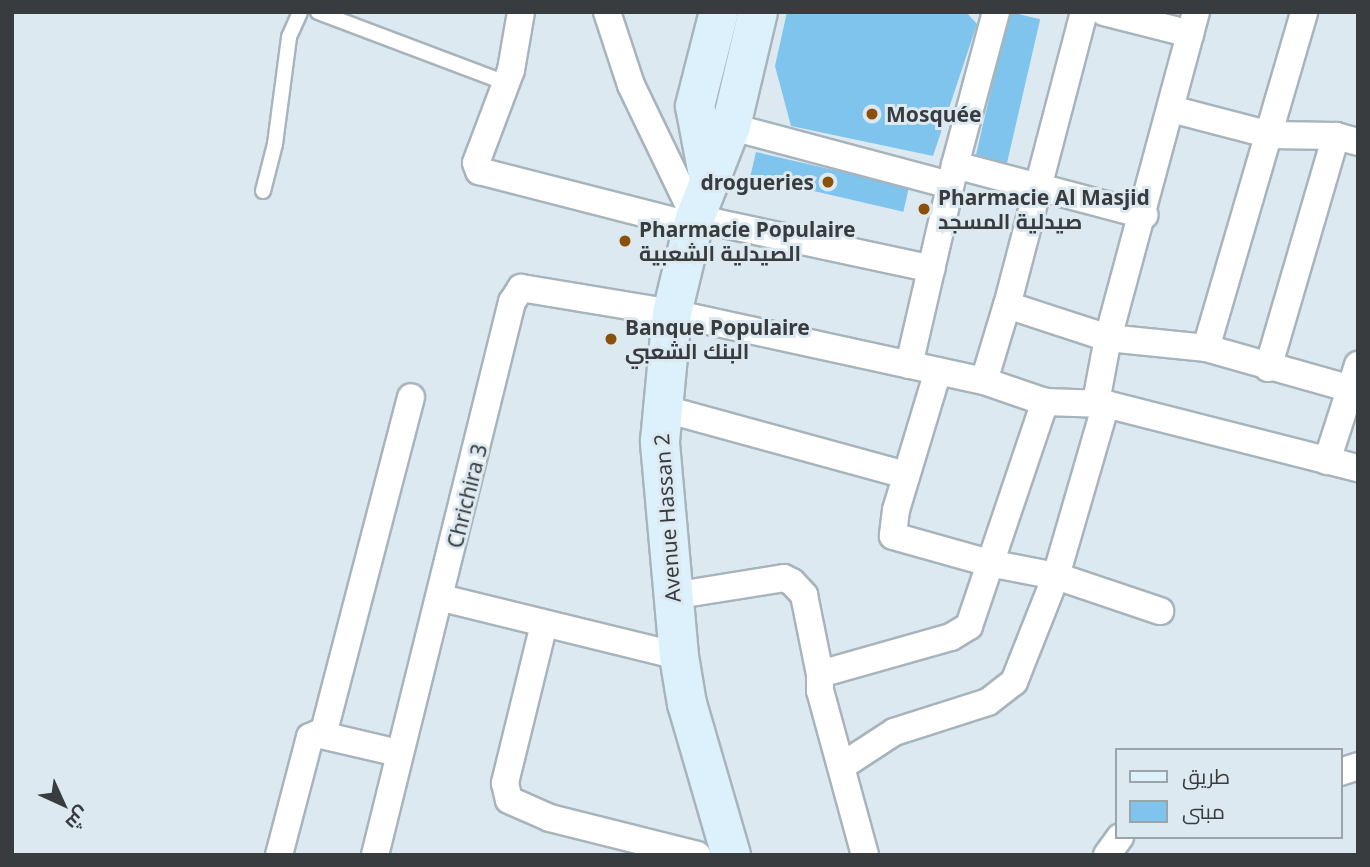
<!DOCTYPE html>
<html>
<head>
<meta charset="utf-8">
<style>
	body { margin:0 }
	#map { position:relative; width:1370px; height:867px; overflow:hidden; background:#dde9f1; font-family:"Noto Sans",Cairo,sans-serif }
	div>[style] { position:absolute }
	[style*='--x'] { left:calc(var(--x)*1px); top:calc(var(--y)*1px); width:calc(var(--w)*1px); rotate:calc(var(--a)*1deg) }
	.building>* { inset:0; background:#7fc4ed; transform-origin:0 0 }
	.roads { filter:drop-shadow(2px 0 #a8b4bb) drop-shadow(-2px 0 #a8b4bb) drop-shadow(0 2px #a8b4bb) drop-shadow(0 -2px #a8b4bb) }
	.service>* { height:14px; margin:-7px; padding:0 7px; transform-origin:7px; border-radius:7px; background:#fff }
	.minor>* { height:26px; margin:-13px; padding:0 13px; transform-origin:13px; border-radius:13px; background:#fff }
	.secondary>* { height:38px; margin:-19px; padding:0 19px; transform-origin:19px; border-radius:19px; background:#ddf1fd }
	.dots>* { width:19px; height:19px; translate:-50% -50%; box-sizing:border-box; border:4px solid #dde9f1; border-radius:50% }
	span { translate:-50% -50%; white-space:nowrap; text-align:center; line-height:1.15; -webkit-text-stroke:6px #dde9f1; paint-order:stroke }
	.poi-label { font-size:21px; color:#383c3f; font-weight:700 }
	.left { translate:0 -50%; text-align:left }
	.right { translate:-100% -50%; text-align:right }
	.street-label { font-size:21px; color:#383c3f }
	.frame { position:absolute; inset:0; border:14px solid #383c3f; pointer-events:none }
	.legend { position:absolute; left:1115px; top:748px; width:228px; height:91px; box-sizing:border-box; background:#dde9f1; border:2px solid #9ba4aa; margin:0; padding:9px 12px; list-style:none; font-size:21px; color:#383c3f }
	.legend li { display:flex; align-items:center; gap:14px; height:35px }
	.legend b { width:35px; border:2px solid #9ba4aa }
	.north { position:absolute; left:28px; top:769px; width:70px; height:70px; -webkit-text-stroke:5px #dde9f1; paint-order:stroke; rotate:135deg; font-size:19px; font-weight:700; line-height:28px; text-align:center; color:#383c3f }
	.north::after { content:''; display:block; margin:auto; width:24px; height:32px; background:#383c3f; clip-path:polygon(50% 0,100% 100%,50% 72%,0 100%) }
</style>
</head>
<body>
<div id="map">
	<div class="building">
		<i style="clip-path:polygon(787px 12px,966px 12px,977px 24px,933px 156px,791px 126px,775px 66px)"></i>
		<i style="left:1009px;top:12px;width:32px;height:152px;rotate:13deg"></i>
		<i style="left:756px;top:152px;width:157px;height:25px;rotate:13deg"></i>
	</div>
	<div class="roads">
		<div class="service">
			<i style="--x:318;--y:12;--w:201;--a:20.7"></i>
			<i style="--x:263;--y:191;--w:49;--a:-75.7"></i>
			<i style="--x:275;--y:144;--w:108;--a:-82.5"></i>
			<i style="--x:289;--y:37;--w:27;--a:-66"></i>
		</div>
		<div class="minor">
			<i style="--x:521;--y:12;--w:59;--a:99.8"></i>
			<i style="--x:511;--y:70;--w:99;--a:110.6"></i>
			<i style="--x:476;--y:163;--w:9;--a:69"></i>
			<i style="--x:479;--y:171;--w:221;--a:14.4"></i>
			<i style="--x:607;--y:12;--w:77;--a:71.8"></i>
			<i style="--x:631;--y:85;--w:148;--a:64.3"></i>
			<i style="--x:695;--y:218;--w:242;--a:12.1"></i>
			<i style="--x:1084;--y:12;--w:303;--a:104.7"></i>
			<i style="--x:1007;--y:305;--w:106;--a:18.1"></i>
			<i style="--x:1108;--y:338;--w:99;--a:5.8"></i>
			<i style="--x:1206;--y:348;--w:151;--a:15.8"></i>
			<i style="--x:1104;--y:12;--w:89;--a:14.3"></i>
			<i style="--x:1171;--y:109;--w:103;--a:14.6"></i>
			<i style="--x:1271;--y:135;--w:65;--a:0.9"></i>
			<i style="--x:1336;--y:136;--w:23;--a:15"></i>
			<i style="--x:717;--y:123;--w:241;--a:14.9"></i>
			<i style="--x:955;--y:165;--w:196;--a:14.8"></i>
			<i style="--x:1206;--y:348;--w:350;--a:-73.7"></i>
			<i style="--x:909;--y:365;--w:205;--a:-77"></i>
			<i style="--x:955;--y:165;--w:158;--a:-75"></i>
			<i style="--x:1268;--y:368;--w:242;--a:-73.7"></i>
			<i style="--x:938;--y:371;--w:145;--a:106.8"></i>
			<i style="--x:896;--y:510;--w:26;--a:97"></i>
			<i style="--x:893;--y:536;--w:100;--a:15.7"></i>
			<i style="--x:989;--y:563;--w:68;--a:11"></i>
			<i style="--x:1056;--y:576;--w:110;--a:18.6"></i>
			<i style="--x:984;--y:381;--w:79;--a:-73.2"></i>
			<i style="--x:1096;--y:402;--w:65;--a:-79.4"></i>
			<i style="--x:1108;--y:338;--w:338;--a:-74.9"></i>
			<i style="--x:661;--y:408;--w:254;--a:15.3"></i>
			<i style="--x:1327;--y:461;--w:101;--a:-72.1"></i>
			<i style="--x:672;--y:596;--w:113;--a:-9.1"></i>
			<i style="--x:784;--y:578;--w:9;--a:27"></i>
			<i style="--x:792;--y:582;--w:18;--a:47"></i>
			<i style="--x:804;--y:595;--w:81;--a:78.6"></i>
			<i style="--x:442;--y:598;--w:244;--a:13.8"></i>
			<i style="--x:544;--y:624;--w:164;--a:103.8"></i>
			<i style="--x:505;--y:783;--w:17;--a:77"></i>
			<i style="--x:509;--y:800;--w:45;--a:23.7"></i>
			<i style="--x:550;--y:818;--w:152;--a:14.1"></i>
			<i style="--x:323;--y:735;--w:349;--a:-75.4"></i>
			<i style="--x:842;--y:766;--w:62;--a:-33.2"></i>
			<i style="--x:894;--y:732;--w:99;--a:-17.7"></i>
			<i style="--x:988;--y:702;--w:33;--a:-38"></i>
			<i style="--x:1014;--y:682;--w:114;--a:-68.4"></i>
			<i style="--x:1056;--y:576;--w:179;--a:-73.8"></i>
			<i style="--x:1340;--y:772;--w:19;--a:-18"></i>
			<i style="--x:279;--y:855;--w:122;--a:-75.3"></i>
			<i style="--x:310;--y:737;--w:8;--a:-23"></i>
			<i style="--x:317;--y:734;--w:83;--a:13.2"></i>
			<i style="--x:375;--y:855;--w:570;--a:-76.09"></i>
			<i style="--x:512;--y:302;--w:17;--a:-57"></i>
			<i style="--x:521;--y:288;--w:153;--a:9.4"></i>
			<i style="--x:672;--y:313;--w:319;--a:12.3"></i>
			<i style="--x:984;--y:381;--w:65;--a:19"></i>
			<i style="--x:1045;--y:402;--w:61;--a:1.9"></i>
			<i style="--x:1106;--y:404;--w:260;--a:14.3"></i>
			<i style="--x:865;--y:855;--w:170;--a:-105.3"></i>
			<i style="--x:820;--y:691;--w:17;--a:-90"></i>
			<i style="--x:820;--y:674;--w:136;--a:-15.8"></i>
			<i style="--x:951;--y:637;--w:21;--a:-31"></i>
			<i style="--x:969;--y:626;--w:237;--a:-71.3"></i>
			<i style="--x:1107;--y:855;--w:22;--a:-54"></i>
		</div>
		<div class="secondary">
			<i style="--x:709;--y:180;--w:75;--a:-100.7"></i>
			<i style="--x:695;--y:106;--w:97;--a:-75.7"></i>
			<i style="--x:731;--y:855;--w:157;--a:-106.2"></i>
			<i style="--x:687;--y:704;--w:49;--a:-99.5"></i>
			<i style="--x:679;--y:656;--w:216;--a:-95.1"></i>
			<i style="--x:660;--y:441;--w:129;--a:-84.6"></i>
			<i style="--x:672;--y:313;--w:98;--a:-76.4"></i>
			<i style="--x:695;--y:218;--w:99;--a:-68.6"></i>
			<i style="--x:731;--y:126;--w:117;--a:-76.7"></i>
		</div>
	</div>
	<div class="dots">
		<i style="left:872px;top:114px;background:#8b500a"></i>
		<i style="left:828px;top:182px;background:#8b500a"></i>
		<i style="left:924px;top:209px;background:#8b500a"></i>
		<i style="left:625px;top:241px;background:#8b500a"></i>
		<i style="left:611px;top:339px;background:#8b500a"></i>
	</div>
	<div class="poi-label">
		<span class="left" style="left:886px;top:114px">Mosquée</span>
		<span class="right" style="left:814px;top:182px">drogueries</span>
		<span class="left" style="left:938px;top:209px">Pharmacie Al Masjid<br>صيدلية المسجد</span>
		<span class="left" style="left:639px;top:241px">Pharmacie Populaire<br>الصيدلية الشعبية</span>
		<span class="left" style="left:625px;top:339px">Banque Populaire<br>البنك الشعبي</span>
	</div>
	<div class="street-label">
		<span style="left:467px;top:496px;rotate:-76deg">Chrichira 3</span>
		<span style="left:667px;top:518px;rotate:-94deg">Avenue Hassan 2</span>
	</div>
	<div class="frame"></div>
	<ul class="legend">
	<li><b style="height:9px;background:#ddf1fd"></b>طريق</li>
	<li><b style="height:19px;background:#7fc4ed"></b>مبنى</li>
	</ul>
	<div class="north">ش</div>
</div>
</body>
</html>
